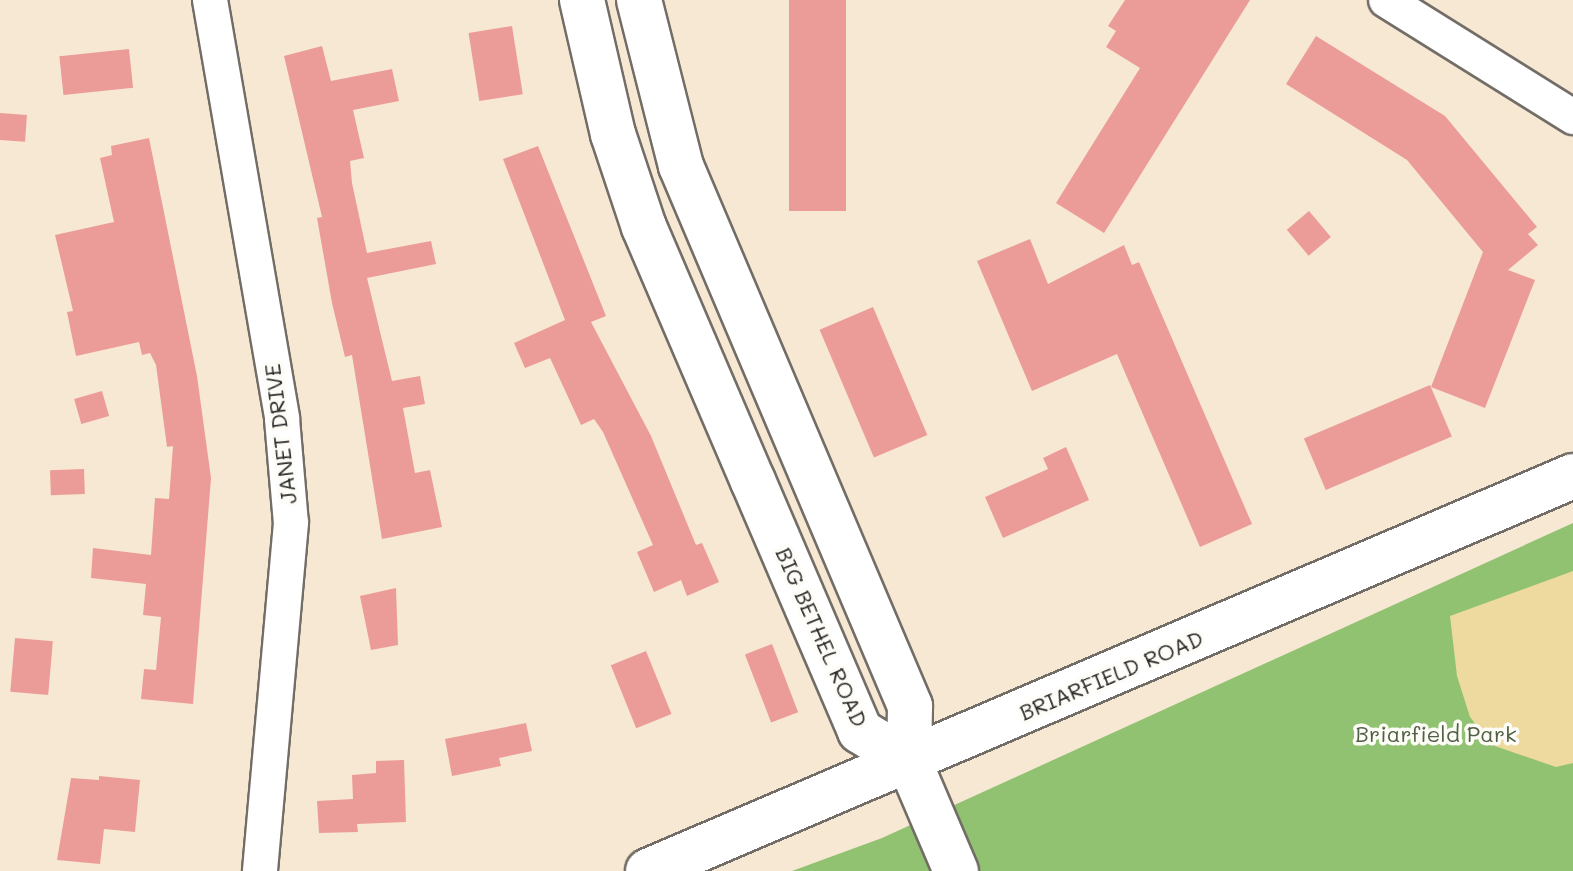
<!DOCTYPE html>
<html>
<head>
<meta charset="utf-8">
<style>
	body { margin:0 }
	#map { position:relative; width:1573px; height:871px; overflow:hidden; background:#f7e8d3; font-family:Mali,sans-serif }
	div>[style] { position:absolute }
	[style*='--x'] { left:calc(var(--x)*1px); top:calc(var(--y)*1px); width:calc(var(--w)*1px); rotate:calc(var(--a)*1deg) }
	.green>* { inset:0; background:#91c272 }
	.sand>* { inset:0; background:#eeda9e }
	.building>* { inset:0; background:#ec9c98; transform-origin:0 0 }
	.roads { filter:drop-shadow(2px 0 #726d66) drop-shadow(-2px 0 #726d66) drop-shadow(0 2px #726d66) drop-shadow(0 -2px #726d66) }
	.minor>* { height:34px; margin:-17px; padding:0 17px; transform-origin:17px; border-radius:17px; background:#fff }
	.tertiary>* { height:44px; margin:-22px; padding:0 22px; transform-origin:22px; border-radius:22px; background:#fff }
	.secondary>* { height:44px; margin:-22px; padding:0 22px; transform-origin:22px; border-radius:22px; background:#fff }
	span { translate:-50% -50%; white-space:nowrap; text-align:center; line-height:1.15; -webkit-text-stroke:7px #fdfcf7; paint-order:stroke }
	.street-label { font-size:22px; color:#2b2b2b }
	.park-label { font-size:22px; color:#4f6044 }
</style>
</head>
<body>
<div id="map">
	<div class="green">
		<i style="clip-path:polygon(1573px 523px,1573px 871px,792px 871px,882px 838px)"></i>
	</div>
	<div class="sand">
		<i style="clip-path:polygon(1573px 571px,1573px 763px,1556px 767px,1492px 745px,1470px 717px,1457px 676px,1450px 616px)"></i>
	</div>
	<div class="building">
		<i style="left:789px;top:0;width:57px;height:211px"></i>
		<i style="clip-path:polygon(1125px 0,1250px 0,1104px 233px,1056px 203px,1140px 68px,1106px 47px,1116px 31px,1108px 26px)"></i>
		<i style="left:512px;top:26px;width:69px;height:44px;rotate:81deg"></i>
		<i style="clip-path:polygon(1316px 36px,1445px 116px,1537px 227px,1528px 234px,1538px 245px,1508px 270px,1535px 280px,1485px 408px,1431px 387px,1483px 252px,1407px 160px,1286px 84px)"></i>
		<i style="clip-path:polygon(322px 46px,331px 81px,392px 69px,399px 101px,353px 110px,364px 158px,350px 161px,352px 183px,367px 253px,431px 241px,436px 264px,367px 278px,392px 381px,420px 376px,425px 404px,403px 408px,415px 473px,430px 470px,442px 527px,382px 539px,352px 355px,345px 357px,332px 303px,317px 218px,322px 217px,284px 56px)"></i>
		<i style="left:129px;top:49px;width:39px;height:70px;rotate:84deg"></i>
		<i style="left:0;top:113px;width:27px;height:27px;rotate:4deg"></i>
		<i style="clip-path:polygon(149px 138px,197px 376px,211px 478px,193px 704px,141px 699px,144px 669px,156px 670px,161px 617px,143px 615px,146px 584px,91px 578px,93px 548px,151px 555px,155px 498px,169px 499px,173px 446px,167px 447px,156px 365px,150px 353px,142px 355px,139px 342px,76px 356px,67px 312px,73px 311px,55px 235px,114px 222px,100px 158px,112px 155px,111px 146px)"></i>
		<i style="clip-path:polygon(538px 146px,606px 316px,591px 322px,651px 436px,696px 545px,702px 543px,719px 582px,687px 596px,681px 580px,654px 592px,637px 552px,653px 545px,603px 432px,594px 419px,581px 425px,550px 358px,525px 368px,514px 343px,565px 320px,503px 159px)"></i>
		<i style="left:1309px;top:211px;width:34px;height:29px;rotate:50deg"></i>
		<i style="clip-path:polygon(1030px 239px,1048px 284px,1124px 245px,1132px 265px,1139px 262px,1252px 524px,1200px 547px,1117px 354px,1032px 391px,977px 261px)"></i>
		<i style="left:873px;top:307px;width:139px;height:58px;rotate:67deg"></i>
		<i style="left:1430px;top:385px;width:56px;height:137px;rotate:67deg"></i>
		<i style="left:102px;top:391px;width:26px;height:29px;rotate:74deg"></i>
		<i style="clip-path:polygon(1066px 447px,1089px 500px,1003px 538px,985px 497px,1048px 469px,1043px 458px)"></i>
		<i style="left:84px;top:469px;width:25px;height:34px;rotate:88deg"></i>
		<i style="clip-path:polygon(396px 588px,398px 645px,371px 650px,360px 596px)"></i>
		<i style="left:15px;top:638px;width:38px;height:54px;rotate:5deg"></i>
		<i style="left:772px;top:644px;width:73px;height:29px;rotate:69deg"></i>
		<i style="left:646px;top:651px;width:68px;height:38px;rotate:68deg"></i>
		<i style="clip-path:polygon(526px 723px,532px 751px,499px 758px,501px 766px,452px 776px,445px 739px)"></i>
		<i style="clip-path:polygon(404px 760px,406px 822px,357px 824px,358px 832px,319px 833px,317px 801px,353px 799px,352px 775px,376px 773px,376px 761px)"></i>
		<i style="clip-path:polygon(99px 776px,140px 780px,135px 832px,104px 829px,100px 864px,57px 860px,71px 778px,99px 780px)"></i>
	</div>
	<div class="roads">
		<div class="minor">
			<i style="--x:210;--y:0;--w:425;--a:80.2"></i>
			<i style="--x:282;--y:419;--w:104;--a:85.1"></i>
			<i style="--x:291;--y:523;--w:349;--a:95.1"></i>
			<i style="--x:1386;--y:0;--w:221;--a:32"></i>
		</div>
		<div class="tertiary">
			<i style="--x:909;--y:761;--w:120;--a:66.9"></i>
		</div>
		<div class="secondary">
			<i style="--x:582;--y:0;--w:138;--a:77"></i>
			<i style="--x:613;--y:134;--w:98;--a:71.6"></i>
			<i style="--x:644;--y:227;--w:276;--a:66.8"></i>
			<i style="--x:753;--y:481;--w:272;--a:66.8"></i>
			<i style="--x:860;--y:731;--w:57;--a:31.5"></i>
			<i style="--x:639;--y:0;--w:171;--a:75.8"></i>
			<i style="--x:681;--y:166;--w:587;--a:67.02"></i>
			<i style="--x:910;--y:706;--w:55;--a:91"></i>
			<i style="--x:648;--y:871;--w:1006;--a:-23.12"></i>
		</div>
	</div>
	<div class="street-label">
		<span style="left:280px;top:434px;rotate:-97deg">JANET DRIVE</span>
		<span style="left:822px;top:637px;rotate:66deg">BIG BETHEL ROAD</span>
		<span style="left:1111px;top:675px;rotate:-23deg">BRIARFIELD ROAD</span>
	</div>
	<div class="park-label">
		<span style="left:1436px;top:734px">Briarfield Park</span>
	</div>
</div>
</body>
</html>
